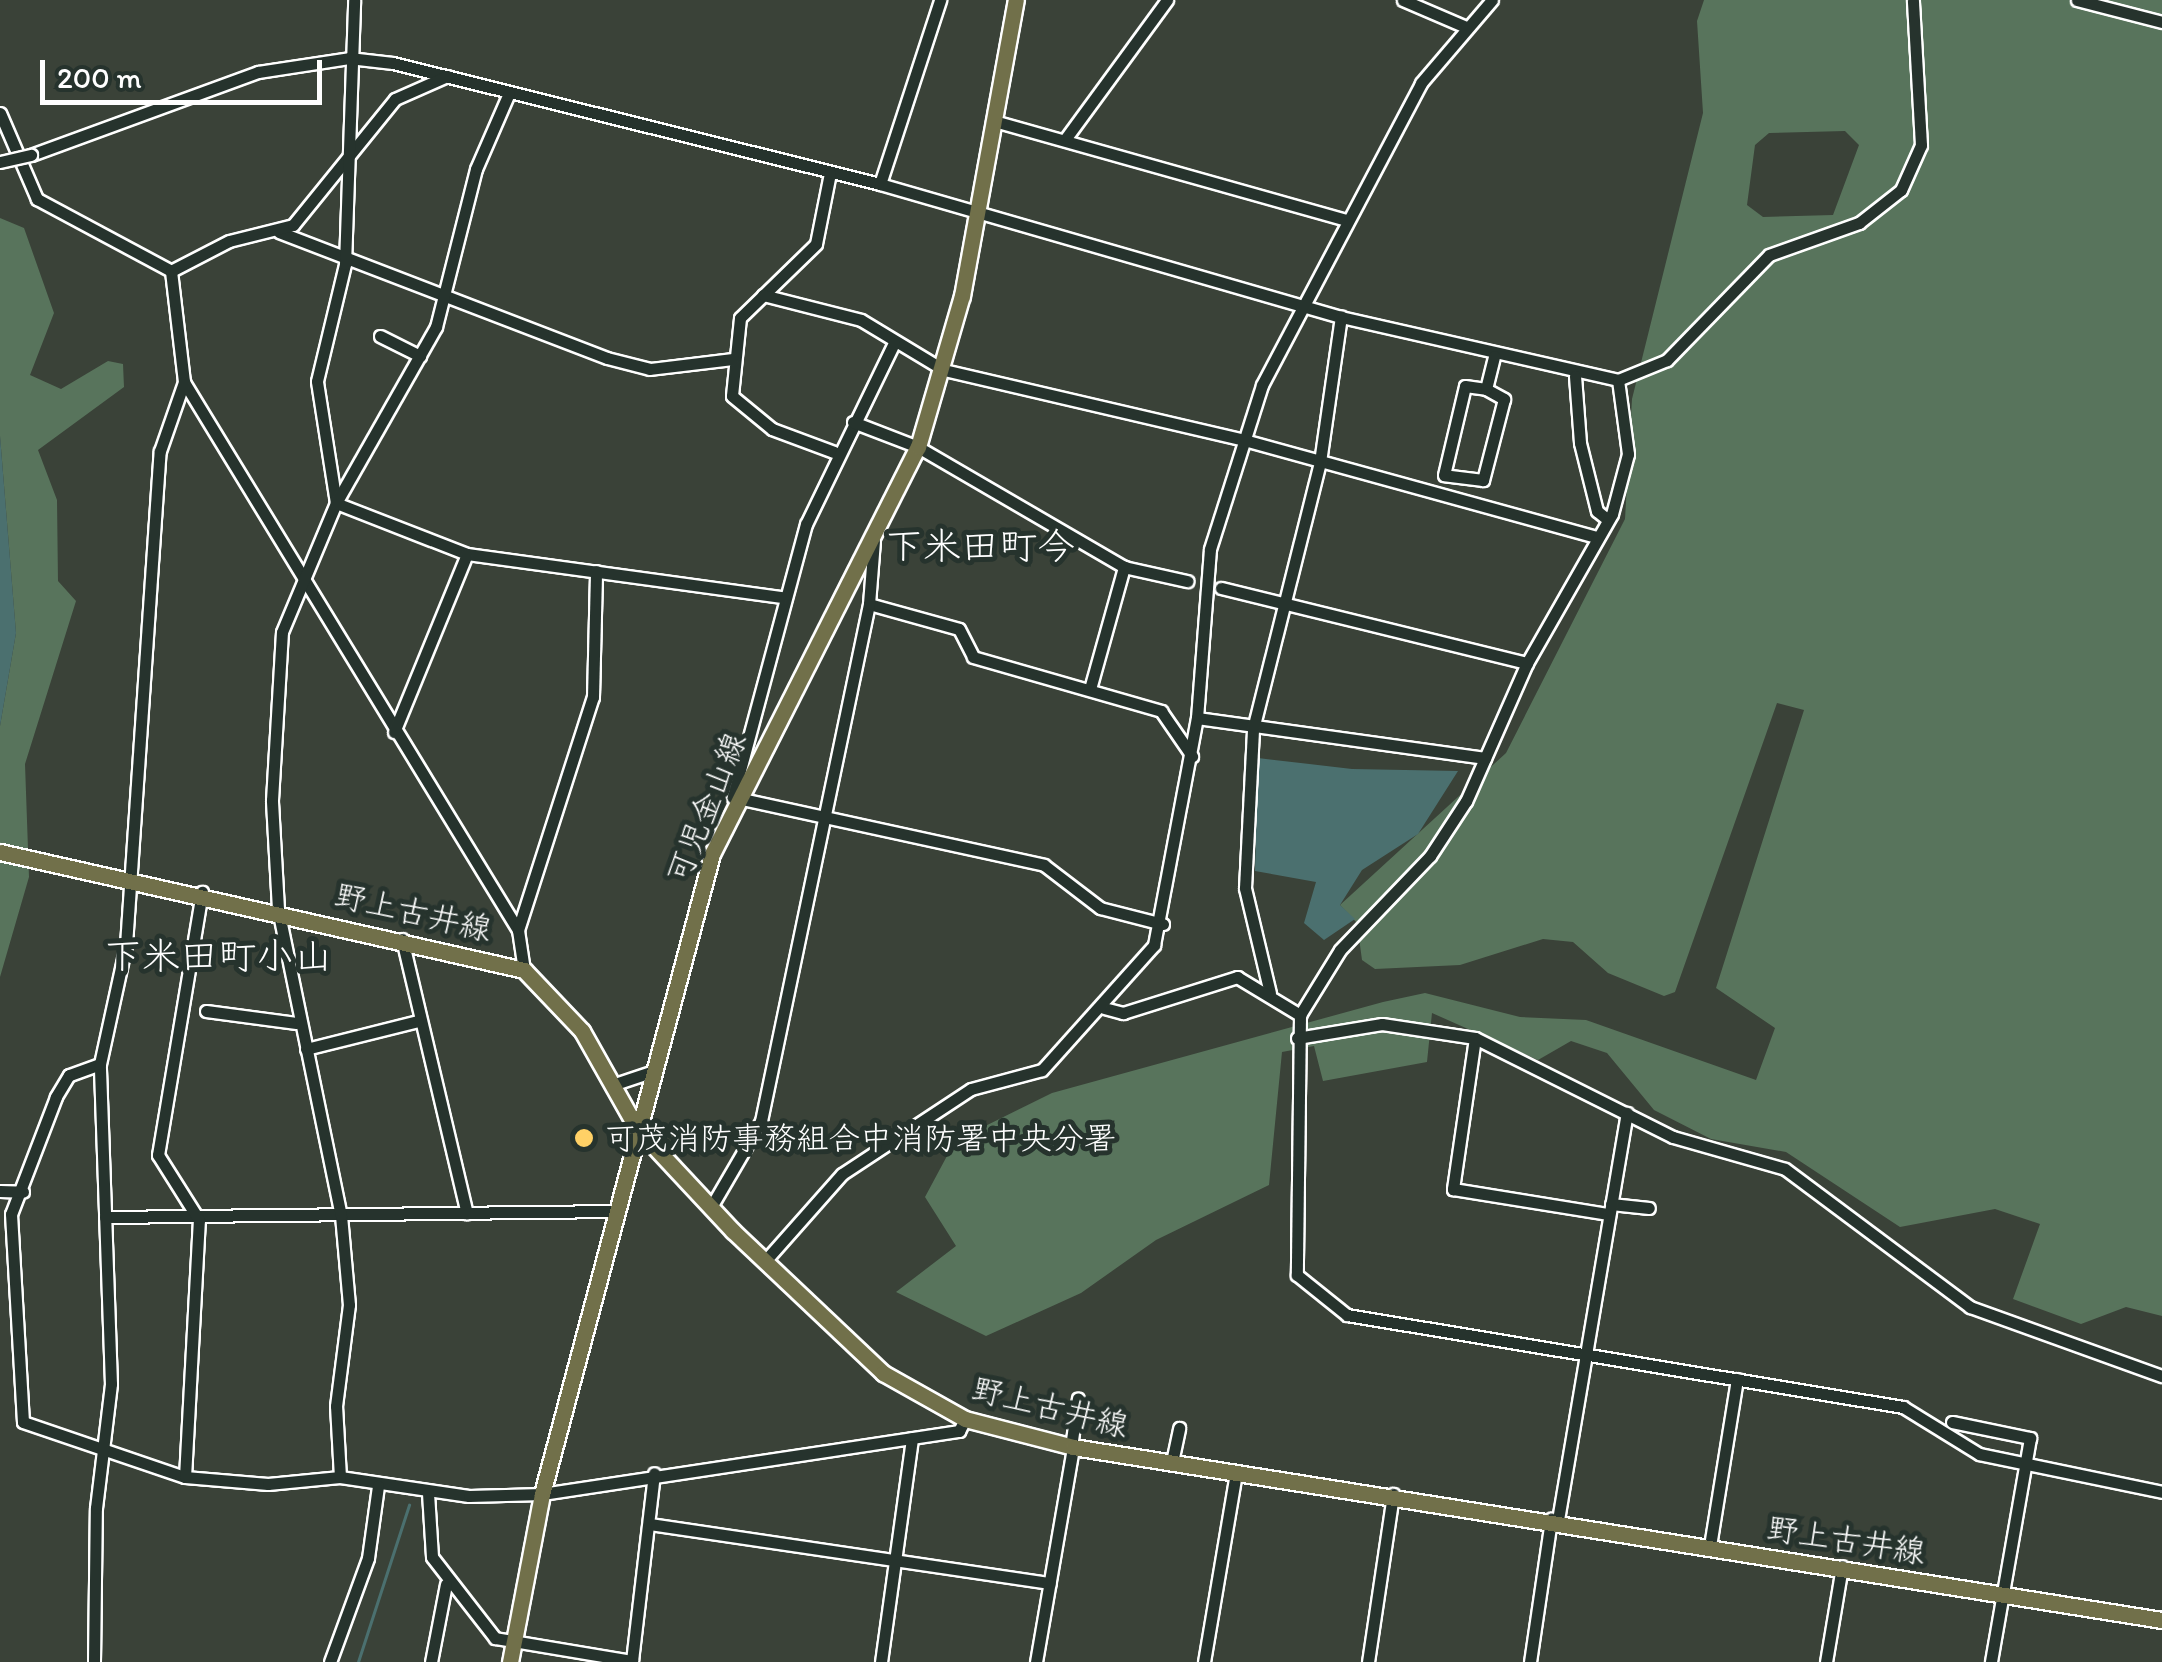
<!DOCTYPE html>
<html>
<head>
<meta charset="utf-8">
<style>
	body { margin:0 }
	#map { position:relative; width:2162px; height:1662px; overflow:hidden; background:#3a4238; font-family:Itim,"Klee One",sans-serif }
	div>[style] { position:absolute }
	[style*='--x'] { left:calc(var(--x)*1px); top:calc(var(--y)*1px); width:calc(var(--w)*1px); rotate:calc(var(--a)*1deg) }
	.green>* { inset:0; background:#58745c }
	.water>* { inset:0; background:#4b706f }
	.stream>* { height:2.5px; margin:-1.25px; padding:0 1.25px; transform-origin:1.25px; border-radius:1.25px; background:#4b706f }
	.roads { filter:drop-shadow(2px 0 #fff) drop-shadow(-2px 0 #fff) drop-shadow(0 2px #fff) drop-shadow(0 -2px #fff) }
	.minor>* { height:11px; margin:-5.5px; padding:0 5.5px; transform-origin:5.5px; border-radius:5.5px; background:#26332d }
	.major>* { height:15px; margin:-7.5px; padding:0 7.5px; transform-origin:7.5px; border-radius:7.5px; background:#71704a }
	.bridges { filter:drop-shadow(2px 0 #fff) drop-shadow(-2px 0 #fff) drop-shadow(0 2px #fff) drop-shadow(0 -2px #fff) }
	.minor-bridge>* { height:11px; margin:-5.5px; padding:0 5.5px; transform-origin:5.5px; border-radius:5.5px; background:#26332d }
	.dots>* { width:28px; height:28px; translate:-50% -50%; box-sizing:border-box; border:5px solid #26332d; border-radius:50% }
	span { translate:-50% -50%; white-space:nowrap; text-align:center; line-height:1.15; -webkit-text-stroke:10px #26332d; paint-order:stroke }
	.street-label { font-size:32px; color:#fff }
	.poi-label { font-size:32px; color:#fff }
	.left { translate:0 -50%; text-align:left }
	.quarter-label { font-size:38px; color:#fff }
	.scale { position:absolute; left:40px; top:60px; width:282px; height:45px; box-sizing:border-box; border:5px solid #fff; border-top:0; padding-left:12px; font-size:30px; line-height:35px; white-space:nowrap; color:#fff; -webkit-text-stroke:8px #26332d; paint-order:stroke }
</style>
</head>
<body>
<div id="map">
	<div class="green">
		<i style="clip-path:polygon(evenodd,1704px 0,2162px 0,2162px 1316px,2126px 1307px,2081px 1324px,2013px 1299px,2040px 1224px,1995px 1209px,1900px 1227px,1786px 1152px,1711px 1139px,1654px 1110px,1607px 1053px,1571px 1041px,1538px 1060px,1432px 1013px,1427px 1062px,1323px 1081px,1314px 1046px,1282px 1052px,1269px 1185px,1156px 1240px,1081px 1293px,986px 1336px,896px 1292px,956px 1246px,925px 1197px,955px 1141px,1052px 1093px,1383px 1002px,1425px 993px,1520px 1017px,1586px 1020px,1756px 1080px,1775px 1028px,1716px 988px,1804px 710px,1777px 703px,1675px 992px,1664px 996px,1608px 973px,1573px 942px,1543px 939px,1460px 965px,1375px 969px,1362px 960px,1357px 923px,1340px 905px,1506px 753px,1625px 519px,1632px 399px,1703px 113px,1697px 21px,1704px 0,1845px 131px,1859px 145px,1833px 215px,1763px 217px,1747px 205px,1755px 145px,1769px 133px,1845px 131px)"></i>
		<i style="clip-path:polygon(0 218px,24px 228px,54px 313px,30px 375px,61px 389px,108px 361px,123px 364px,124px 387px,38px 450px,57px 500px,58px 581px,76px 601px,25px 764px,29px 877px,0 977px,0 726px,16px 633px,0 436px)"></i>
	</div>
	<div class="water">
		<i style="clip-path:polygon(0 436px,16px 633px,0 726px)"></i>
		<i style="clip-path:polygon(1258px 758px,1352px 769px,1458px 771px,1418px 834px,1362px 870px,1340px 905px,1355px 919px,1324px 940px,1304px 923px,1316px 882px,1255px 871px)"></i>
	</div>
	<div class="stream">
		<i style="--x:358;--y:1662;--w:165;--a:-72"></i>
	</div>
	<div class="roads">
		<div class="minor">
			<i style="--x:1403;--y:0;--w:69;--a:23.2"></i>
			<i style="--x:2077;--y:0;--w:88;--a:14.5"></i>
			<i style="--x:0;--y:113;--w:94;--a:66.7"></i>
			<i style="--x:37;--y:199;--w:152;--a:28.2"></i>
			<i style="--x:994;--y:121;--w:366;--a:15.7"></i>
			<i style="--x:1066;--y:138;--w:171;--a:-53.8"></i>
			<i style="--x:31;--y:155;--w:242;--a:-20.1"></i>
			<i style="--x:258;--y:72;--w:92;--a:-8.7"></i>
			<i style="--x:349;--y:58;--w:44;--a:6.5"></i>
			<i style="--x:393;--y:63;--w:502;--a:13.95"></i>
			<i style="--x:880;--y:184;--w:480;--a:16.1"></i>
			<i style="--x:1341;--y:317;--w:284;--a:12.8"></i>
			<i style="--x:1618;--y:380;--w:53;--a:-22.2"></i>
			<i style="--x:1667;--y:360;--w:146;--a:-45.8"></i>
			<i style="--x:1769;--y:255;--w:96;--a:-19.6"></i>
			<i style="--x:1859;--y:223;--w:53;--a:-38.2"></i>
			<i style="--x:1901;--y:190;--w:49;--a:-66"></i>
			<i style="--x:1921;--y:145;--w:145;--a:-93.2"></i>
			<i style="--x:830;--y:173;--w:72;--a:101.2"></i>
			<i style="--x:816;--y:244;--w:106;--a:135.8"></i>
			<i style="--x:740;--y:318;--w:78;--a:95.9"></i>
			<i style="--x:732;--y:396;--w:52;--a:39.5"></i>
			<i style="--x:772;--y:429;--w:66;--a:20.4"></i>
			<i style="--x:880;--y:184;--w:194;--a:-71.9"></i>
			<i style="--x:279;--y:232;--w:351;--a:21"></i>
			<i style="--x:607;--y:358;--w:44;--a:14.3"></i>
			<i style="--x:650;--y:369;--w:84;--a:-6.9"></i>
			<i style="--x:171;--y:271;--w:112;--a:83.3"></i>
			<i style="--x:184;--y:382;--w:642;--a:58.64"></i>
			<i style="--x:518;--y:930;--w:40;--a:81.5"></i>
			<i style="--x:171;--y:271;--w:65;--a:-27.3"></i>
			<i style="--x:229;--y:241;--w:66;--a:-14"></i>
			<i style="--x:293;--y:225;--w:162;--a:-51"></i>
			<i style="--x:395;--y:99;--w:57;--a:-23.9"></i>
			<i style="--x:763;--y:295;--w:101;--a:14.3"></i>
			<i style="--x:861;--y:320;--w:97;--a:31.1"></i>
			<i style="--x:944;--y:370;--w:308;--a:13.1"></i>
			<i style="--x:1244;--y:440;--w:366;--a:15.4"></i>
			<i style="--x:380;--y:336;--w:45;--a:26.6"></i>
			<i style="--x:894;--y:343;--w:201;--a:115.9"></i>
			<i style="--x:806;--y:524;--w:283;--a:105"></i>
			<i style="--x:733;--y:797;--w:318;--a:12.3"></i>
			<i style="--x:1044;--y:865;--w:71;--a:37.5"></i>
			<i style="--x:1100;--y:908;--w:65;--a:14.3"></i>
			<i style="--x:1575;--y:376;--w:67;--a:85.7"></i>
			<i style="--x:1580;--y:443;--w:70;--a:76"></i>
			<i style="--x:1597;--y:511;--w:14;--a:39"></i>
			<i style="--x:1618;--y:380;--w:75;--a:82.3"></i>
			<i style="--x:1628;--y:454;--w:62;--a:104.9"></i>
			<i style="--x:1612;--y:514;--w:172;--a:119.7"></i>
			<i style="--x:1527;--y:663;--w:151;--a:113.8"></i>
			<i style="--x:1466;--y:801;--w:66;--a:123.2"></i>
			<i style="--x:1430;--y:856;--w:130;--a:133.8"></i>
			<i style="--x:1340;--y:950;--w:76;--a:121.6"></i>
			<i style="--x:1300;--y:1015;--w:260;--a:90.7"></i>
			<i style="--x:1297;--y:1275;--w:64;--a:38.7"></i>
			<i style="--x:1347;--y:1315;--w:564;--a:9.4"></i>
			<i style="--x:1903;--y:1407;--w:89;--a:31.7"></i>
			<i style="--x:1979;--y:1454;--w:187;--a:11.7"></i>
			<i style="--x:1486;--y:389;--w:21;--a:29"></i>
			<i style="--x:1504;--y:399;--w:84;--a:104.5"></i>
			<i style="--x:1483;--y:480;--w:39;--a:-173"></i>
			<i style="--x:1444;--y:475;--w:91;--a:-76.7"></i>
			<i style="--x:1465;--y:386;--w:21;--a:8"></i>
			<i style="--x:1486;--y:389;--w:34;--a:-76"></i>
			<i style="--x:853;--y:422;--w:70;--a:21"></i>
			<i style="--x:918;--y:447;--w:238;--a:30.2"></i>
			<i style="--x:1124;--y:567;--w:65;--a:12.5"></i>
			<i style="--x:336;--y:503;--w:123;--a:-98.9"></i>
			<i style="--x:317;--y:381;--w:120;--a:-76.5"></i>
			<i style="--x:345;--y:264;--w:264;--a:-88"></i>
			<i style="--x:336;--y:503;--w:141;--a:21.3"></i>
			<i style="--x:467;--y:554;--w:318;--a:7.8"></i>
			<i style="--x:1221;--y:588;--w:315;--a:13.8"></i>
			<i style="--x:869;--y:604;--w:93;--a:15.5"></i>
			<i style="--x:959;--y:629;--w:31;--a:63"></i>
			<i style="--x:973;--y:657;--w:196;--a:16"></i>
			<i style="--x:1161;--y:711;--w:55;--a:55.4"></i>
			<i style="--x:1090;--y:689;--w:127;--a:-74.4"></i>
			<i style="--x:1197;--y:718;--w:291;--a:7.9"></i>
			<i style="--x:394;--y:732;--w:192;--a:-67.7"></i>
			<i style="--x:518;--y:930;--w:245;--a:-72.2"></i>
			<i style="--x:593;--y:697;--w:126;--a:-88.6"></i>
			<i style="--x:402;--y:939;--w:282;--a:76.7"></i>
			<i style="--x:1270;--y:993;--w:108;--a:-103.4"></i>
			<i style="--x:1245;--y:888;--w:159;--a:-87.1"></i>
			<i style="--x:1253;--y:729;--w:275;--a:-75.9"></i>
			<i style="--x:1320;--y:462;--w:147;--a:-81.8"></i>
			<i style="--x:1104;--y:1008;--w:20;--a:15"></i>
			<i style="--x:1123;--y:1013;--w:120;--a:-17.5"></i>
			<i style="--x:1237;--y:977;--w:74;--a:31.1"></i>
			<i style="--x:206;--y:1011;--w:91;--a:7.6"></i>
			<i style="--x:1297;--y:1038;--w:86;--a:-9.4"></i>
			<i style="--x:1382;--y:1024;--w:94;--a:8.6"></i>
			<i style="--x:1475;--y:1038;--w:221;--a:26.6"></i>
			<i style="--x:1673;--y:1137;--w:116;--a:15.9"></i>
			<i style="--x:1785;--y:1169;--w:231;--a:36.7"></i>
			<i style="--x:1970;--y:1307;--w:204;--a:19.8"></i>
			<i style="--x:1475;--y:1038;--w:153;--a:98.3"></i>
			<i style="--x:1453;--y:1189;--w:156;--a:9.2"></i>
			<i style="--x:306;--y:1049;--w:115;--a:-14"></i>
			<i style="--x:100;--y:1064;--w:33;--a:160"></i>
			<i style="--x:69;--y:1075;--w:26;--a:121"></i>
			<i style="--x:56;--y:1097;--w:125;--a:111"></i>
			<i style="--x:11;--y:1214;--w:208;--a:86.7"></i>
			<i style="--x:23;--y:1422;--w:171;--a:18.8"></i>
			<i style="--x:185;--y:1477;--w:83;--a:4.8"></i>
			<i style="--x:268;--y:1484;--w:72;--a:-5.6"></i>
			<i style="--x:340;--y:1477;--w:130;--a:8.4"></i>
			<i style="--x:469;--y:1496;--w:73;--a:-1.6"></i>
			<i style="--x:542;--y:1494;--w:422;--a:-8.6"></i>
			<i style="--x:959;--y:1431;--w:13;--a:-63"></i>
			<i style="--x:612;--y:1085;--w:41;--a:-18.4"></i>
			<i style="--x:0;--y:1191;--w:23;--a:2"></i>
			<i style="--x:1611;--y:1204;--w:38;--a:6"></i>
			<i style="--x:711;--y:1207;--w:99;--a:-59.8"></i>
			<i style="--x:761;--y:1121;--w:528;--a:-78.2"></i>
			<i style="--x:869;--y:604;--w:63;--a:-85.5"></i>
			<i style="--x:105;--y:1217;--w:510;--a:-0.67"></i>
			<i style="--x:765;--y:1261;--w:116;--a:-48.5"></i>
			<i style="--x:842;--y:1174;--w:154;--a:-33.4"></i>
			<i style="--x:971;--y:1089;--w:73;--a:-15"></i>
			<i style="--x:1042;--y:1070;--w:168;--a:-48.1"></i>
			<i style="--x:1154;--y:945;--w:231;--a:-79.3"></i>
			<i style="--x:1197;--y:718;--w:169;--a:-85.6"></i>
			<i style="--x:1210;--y:549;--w:172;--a:-72.4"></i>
			<i style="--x:1262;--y:385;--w:341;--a:-62.2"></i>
			<i style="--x:1421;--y:83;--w:109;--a:-49.5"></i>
			<i style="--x:1952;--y:1422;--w:80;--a:11.6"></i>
			<i style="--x:2030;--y:1438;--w:227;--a:99.9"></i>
			<i style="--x:1071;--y:1447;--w:49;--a:-81.9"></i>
			<i style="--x:1172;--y:1462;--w:35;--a:-78"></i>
			<i style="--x:185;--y:1477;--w:257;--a:-86.9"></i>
			<i style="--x:199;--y:1220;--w:77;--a:-122.2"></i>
			<i style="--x:158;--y:1155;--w:267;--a:-80.5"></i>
			<i style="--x:340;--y:1477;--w:71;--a:-93.2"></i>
			<i style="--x:336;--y:1406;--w:102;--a:-82.7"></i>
			<i style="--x:349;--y:1305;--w:89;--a:-95.1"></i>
			<i style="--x:341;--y:1216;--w:313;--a:-101.6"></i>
			<i style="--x:278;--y:909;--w:109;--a:-93.2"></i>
			<i style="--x:272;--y:800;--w:168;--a:-86.6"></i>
			<i style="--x:282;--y:632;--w:140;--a:-67.3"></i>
			<i style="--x:336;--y:503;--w:202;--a:-60.4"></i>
			<i style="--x:436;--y:327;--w:163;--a:-75.8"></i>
			<i style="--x:476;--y:169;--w:83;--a:-66.5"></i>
			<i style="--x:428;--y:1493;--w:64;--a:86.4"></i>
			<i style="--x:432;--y:1557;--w:103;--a:52.1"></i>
			<i style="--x:495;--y:1638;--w:139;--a:9.5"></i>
			<i style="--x:632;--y:1661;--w:189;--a:-83.3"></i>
			<i style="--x:1558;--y:1520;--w:413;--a:-80.4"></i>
			<i style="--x:650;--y:1524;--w:404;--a:8.4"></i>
			<i style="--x:1710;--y:1546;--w:169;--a:-80.8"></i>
			<i style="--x:94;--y:1662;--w:154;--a:-89.3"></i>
			<i style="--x:96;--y:1508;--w:125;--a:-83.1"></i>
			<i style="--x:111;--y:1384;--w:320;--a:-92"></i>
			<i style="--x:100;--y:1064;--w:122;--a:-77.7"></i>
			<i style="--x:126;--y:945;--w:495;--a:-86.1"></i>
			<i style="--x:160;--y:451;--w:73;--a:-70.8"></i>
			<i style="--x:330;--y:1662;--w:111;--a:-69.9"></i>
			<i style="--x:368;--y:1558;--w:73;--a:-82.1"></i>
			<i style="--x:431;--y:1662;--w:79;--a:-79.1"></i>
			<i style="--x:881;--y:1662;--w:226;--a:-82.1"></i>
			<i style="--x:1036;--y:1662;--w:218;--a:-80.2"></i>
			<i style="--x:1204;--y:1662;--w:193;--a:-80.4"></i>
			<i style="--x:1368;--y:1662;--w:170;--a:-81.5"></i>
			<i style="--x:1530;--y:1662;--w:145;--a:-81.6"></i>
			<i style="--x:1826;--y:1662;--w:97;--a:-80.5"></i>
		</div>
		<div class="major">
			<i style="--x:0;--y:852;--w:537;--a:12.69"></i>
			<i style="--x:524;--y:970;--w:84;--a:46.4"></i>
			<i style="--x:582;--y:1031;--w:110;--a:60.6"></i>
			<i style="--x:636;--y:1127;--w:142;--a:47"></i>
			<i style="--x:733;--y:1231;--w:207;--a:43.4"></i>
			<i style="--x:883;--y:1373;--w:94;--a:29.3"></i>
			<i style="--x:965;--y:1419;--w:112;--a:14.5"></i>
			<i style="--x:1073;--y:1447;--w:1103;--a:9.03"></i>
			<i style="--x:510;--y:1662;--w:171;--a:-79.2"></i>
			<i style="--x:542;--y:1494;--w:662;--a:-75.12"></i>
			<i style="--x:712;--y:854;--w:456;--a:-63.2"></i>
			<i style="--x:918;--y:447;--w:157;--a:-73.8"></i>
			<i style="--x:962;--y:296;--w:301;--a:-79.7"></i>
		</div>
	</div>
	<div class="bridges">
		<div class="minor-bridge">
			<i style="--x:0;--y:162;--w:32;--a:-13"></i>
		</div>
	</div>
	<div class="dots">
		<i style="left:584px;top:1138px;background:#ffd166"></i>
	</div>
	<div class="street-label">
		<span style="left:706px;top:808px;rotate:-68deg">可児金山線</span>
		<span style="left:413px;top:912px;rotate:13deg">野上古井線</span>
		<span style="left:1050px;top:1407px;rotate:14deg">野上古井線</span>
		<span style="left:1846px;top:1540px;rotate:9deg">野上古井線</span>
	</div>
	<div class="poi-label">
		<span class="left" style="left:604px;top:1138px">可茂消防事務組合中消防署中央分署</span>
	</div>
	<div class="quarter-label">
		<span style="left:980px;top:547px">下米田町今</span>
		<span style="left:218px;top:957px">下米田町小山</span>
	</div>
	<div class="scale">200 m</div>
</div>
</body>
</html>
